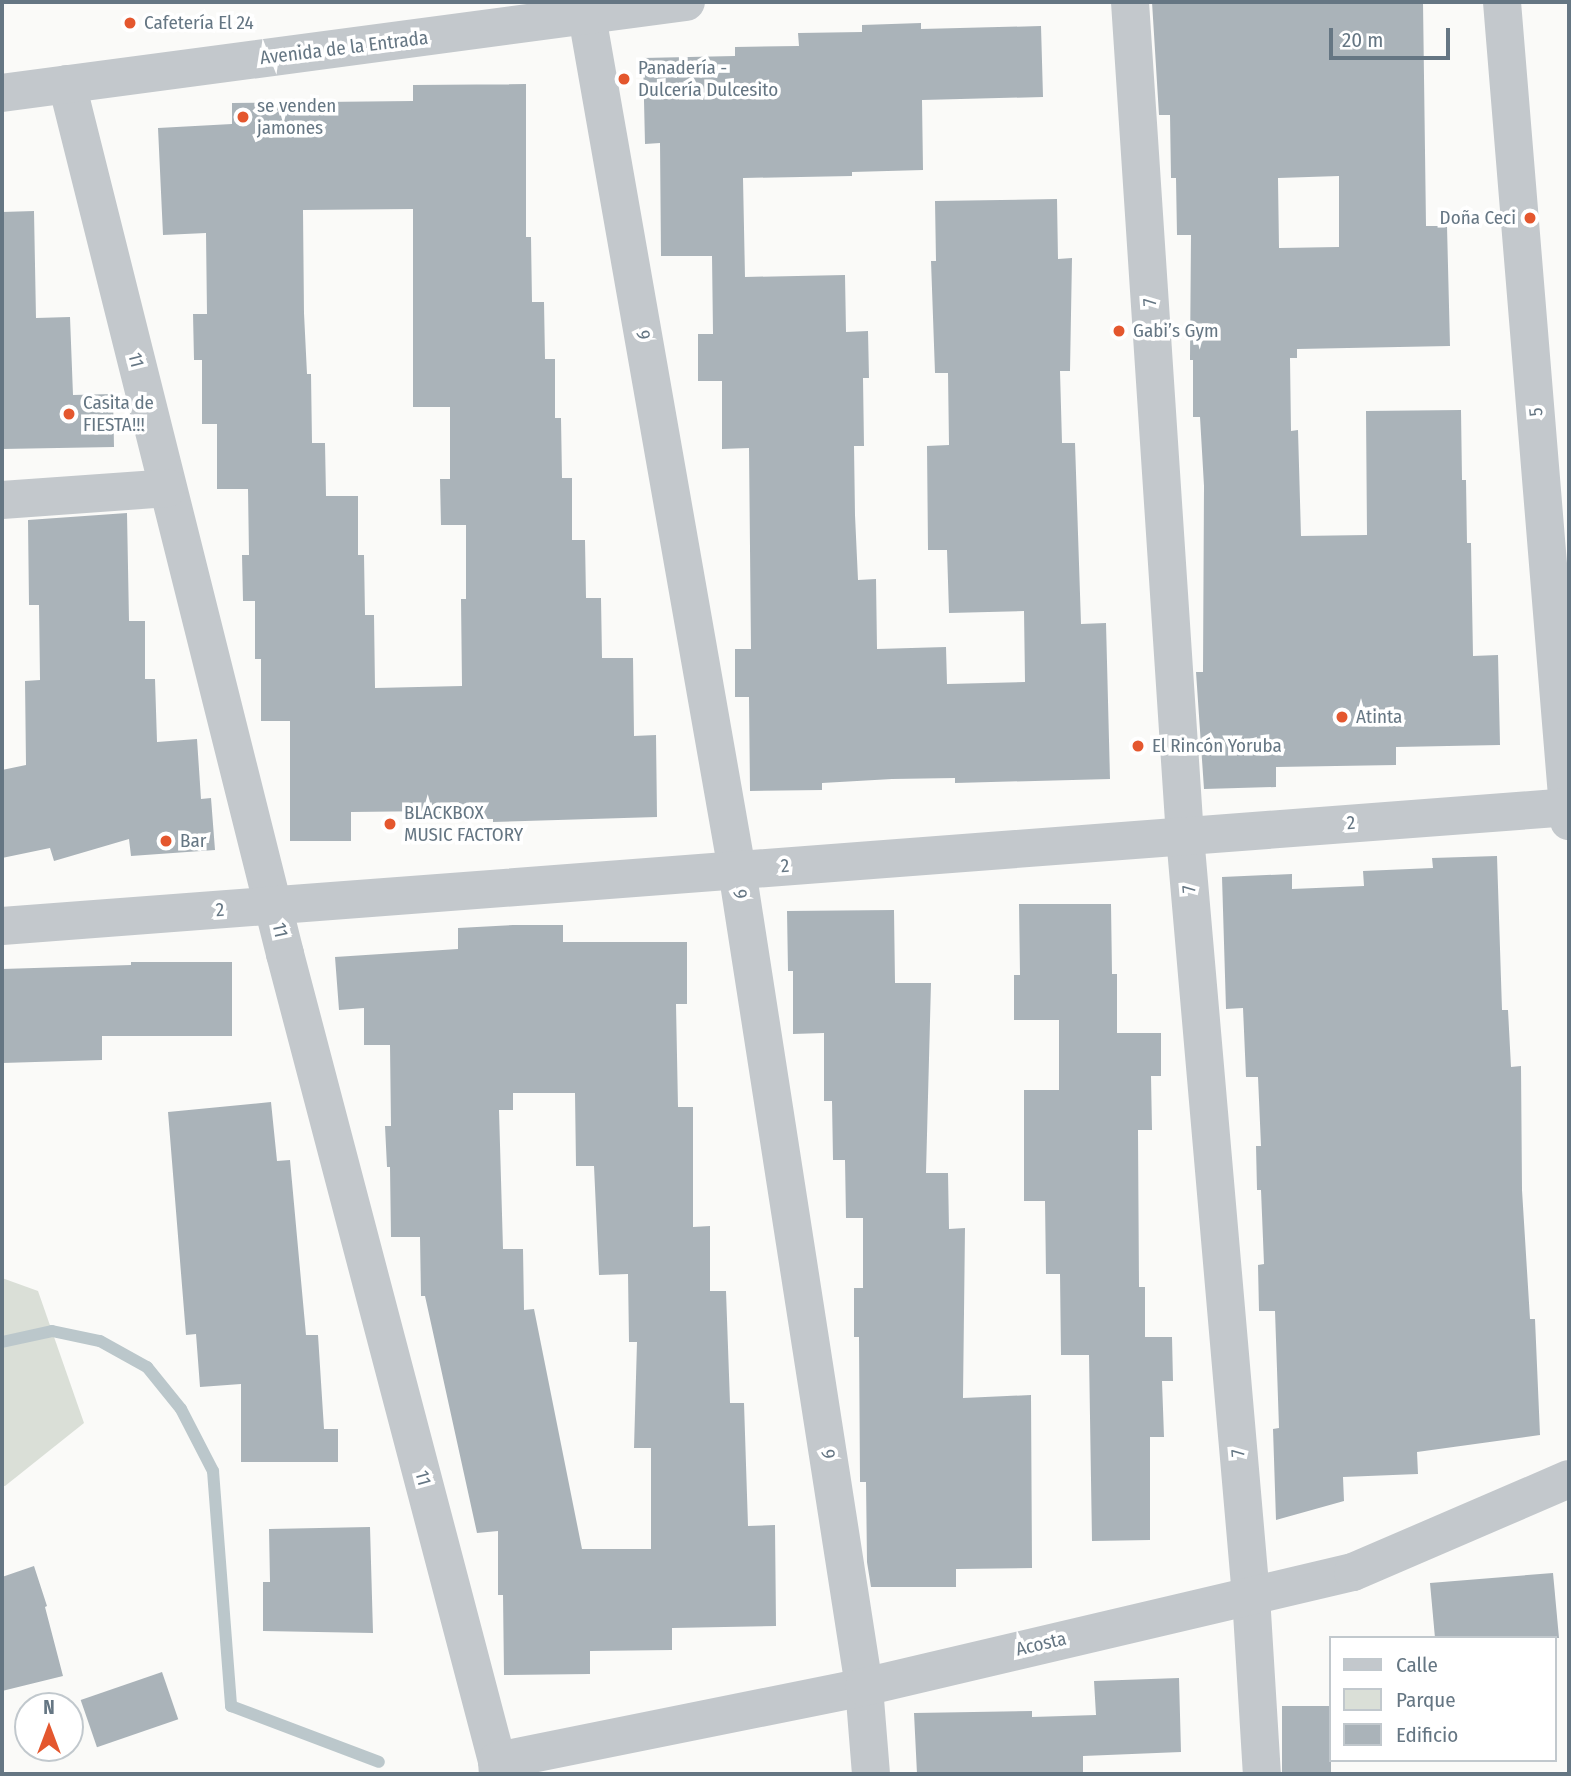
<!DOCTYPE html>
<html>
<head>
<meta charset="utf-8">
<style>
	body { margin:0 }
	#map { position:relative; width:1571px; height:1776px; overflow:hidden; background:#fafaf8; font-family:"Fira Sans Condensed",sans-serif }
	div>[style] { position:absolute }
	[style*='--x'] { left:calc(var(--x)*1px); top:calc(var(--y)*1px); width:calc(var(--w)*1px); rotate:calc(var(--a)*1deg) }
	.green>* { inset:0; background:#dadfd7 }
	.stream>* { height:12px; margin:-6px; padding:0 6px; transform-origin:6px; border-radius:6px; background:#bbc7cb }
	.building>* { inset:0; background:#aab3b9; transform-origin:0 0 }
	.minor>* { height:38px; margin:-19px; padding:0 19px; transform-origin:19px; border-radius:19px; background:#c3c8cc }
	.dots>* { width:19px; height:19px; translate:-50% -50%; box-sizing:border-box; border:4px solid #fff; border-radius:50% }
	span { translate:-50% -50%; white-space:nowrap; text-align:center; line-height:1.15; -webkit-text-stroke:7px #fff; paint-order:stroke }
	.poi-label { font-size:19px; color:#657683 }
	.left { translate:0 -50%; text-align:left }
	.right { translate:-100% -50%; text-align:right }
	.street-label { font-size:19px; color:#657683 }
	.frame { position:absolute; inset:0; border:4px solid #657683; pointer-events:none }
	.legend { position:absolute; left:1329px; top:1636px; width:228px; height:126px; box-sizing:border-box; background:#fff; border:2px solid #c1c8cd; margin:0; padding:9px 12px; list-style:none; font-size:21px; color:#657683 }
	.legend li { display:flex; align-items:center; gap:14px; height:35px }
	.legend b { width:35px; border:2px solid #c1c8cd }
	.north { position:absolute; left:14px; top:1692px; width:70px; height:70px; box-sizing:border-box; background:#fff; border:2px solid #c1c8cd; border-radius:50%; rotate:0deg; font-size:19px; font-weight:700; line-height:28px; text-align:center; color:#657683 }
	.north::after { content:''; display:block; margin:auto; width:24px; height:32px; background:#e4572e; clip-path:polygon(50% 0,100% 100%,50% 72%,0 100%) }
	.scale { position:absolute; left:1329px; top:28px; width:121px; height:32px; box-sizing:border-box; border:4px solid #657683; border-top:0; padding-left:9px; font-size:21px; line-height:24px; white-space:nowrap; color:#657683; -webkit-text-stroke:5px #fff; paint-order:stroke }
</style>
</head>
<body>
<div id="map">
	<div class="green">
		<i style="clip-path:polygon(2px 1278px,38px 1291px,84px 1423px,5px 1486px,2px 1486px)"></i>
	</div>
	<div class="stream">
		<i style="--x:2;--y:1342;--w:51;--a:-12.4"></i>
		<i style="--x:52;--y:1331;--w:49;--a:11.8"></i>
		<i style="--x:100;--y:1341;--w:54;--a:29"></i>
		<i style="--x:147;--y:1367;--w:54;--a:51"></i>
		<i style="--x:181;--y:1409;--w:70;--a:62.7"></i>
		<i style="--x:213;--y:1471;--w:236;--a:85.6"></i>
		<i style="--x:231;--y:1706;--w:158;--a:20.7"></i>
	</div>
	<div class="building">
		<i style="clip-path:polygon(evenodd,1152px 2px,1423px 2px,1426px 226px,1447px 226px,1450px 346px,1297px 349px,1297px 358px,1290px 358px,1291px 431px,1298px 430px,1301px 536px,1367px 535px,1366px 411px,1461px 410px,1462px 480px,1466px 480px,1467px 543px,1471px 543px,1473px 656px,1498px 655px,1500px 745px,1396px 747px,1396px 765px,1276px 767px,1276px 787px,1204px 789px,1196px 672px,1203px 672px,1204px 486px,1200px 417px,1193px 417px,1193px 360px,1190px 360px,1191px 235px,1177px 235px,1176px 178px,1171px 178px,1170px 115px,1159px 115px,1152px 2px,1339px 176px,1339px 247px,1279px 248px,1278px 178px,1339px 176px)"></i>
		<i style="clip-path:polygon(921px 23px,921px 29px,1041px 26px,1043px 97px,922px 100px,923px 170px,852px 172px,852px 176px,743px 178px,745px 277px,845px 275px,846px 332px,868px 331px,869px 378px,863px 378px,864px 446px,854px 446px,855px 515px,858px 580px,876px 579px,877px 649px,946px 647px,947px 684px,1025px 682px,1024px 611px,949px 613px,947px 550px,928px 550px,927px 446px,949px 445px,948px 373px,935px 373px,931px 261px,936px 261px,935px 201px,1057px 199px,1058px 259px,1072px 258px,1070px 371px,1060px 371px,1062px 443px,1075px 443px,1081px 624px,1106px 623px,1110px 779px,955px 783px,955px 778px,892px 779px,822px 783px,822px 790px,750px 791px,749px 697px,735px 697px,735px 649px,751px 649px,749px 448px,722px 449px,722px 381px,698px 381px,698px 334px,713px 334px,712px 256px,661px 256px,660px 143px,645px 144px,643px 58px,735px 56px,735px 47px,799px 46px,798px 33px,862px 32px,862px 25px)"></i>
		<i style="clip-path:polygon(evenodd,526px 84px,526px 237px,531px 237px,532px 302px,544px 302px,545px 359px,555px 359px,555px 418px,561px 418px,562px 478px,572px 478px,572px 540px,585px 540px,586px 598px,601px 598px,602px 658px,633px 658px,634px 736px,656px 735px,657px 817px,493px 822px,493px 819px,437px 819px,437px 811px,351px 812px,351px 841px,290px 841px,290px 721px,261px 721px,261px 659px,255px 659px,255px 601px,243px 601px,242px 555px,249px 555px,248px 489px,217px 489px,217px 424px,202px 424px,202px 360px,194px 360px,193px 314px,207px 314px,206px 233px,163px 235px,158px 128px,232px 124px,232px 103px,413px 101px,413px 85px,526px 84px,413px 209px,413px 407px,450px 407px,450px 479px,440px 479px,441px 525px,466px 525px,466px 599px,461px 599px,462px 686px,375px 688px,374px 615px,365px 615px,364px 555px,358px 555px,358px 496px,326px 496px,325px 443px,312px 443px,311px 374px,307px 374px,304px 313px,303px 210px,413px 209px)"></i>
		<i style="clip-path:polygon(34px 211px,36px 318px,70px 317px,73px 395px,113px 394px,114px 447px,2px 449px,2px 212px)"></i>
		<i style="clip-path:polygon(127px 513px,129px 621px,145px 621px,145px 679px,155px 679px,157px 742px,197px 739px,201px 799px,211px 798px,215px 850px,131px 856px,129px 839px,54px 861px,50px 848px,2px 858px,2px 770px,26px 765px,25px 681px,40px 680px,39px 605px,29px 605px,28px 520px)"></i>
		<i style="clip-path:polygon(1497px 856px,1502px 1010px,1508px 1010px,1511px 1067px,1521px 1066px,1522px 1190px,1530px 1319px,1535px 1319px,1540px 1435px,1417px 1452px,1418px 1474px,1343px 1477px,1344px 1501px,1276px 1520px,1273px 1429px,1279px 1428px,1275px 1311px,1259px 1311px,1258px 1265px,1264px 1264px,1261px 1190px,1257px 1190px,1256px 1146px,1261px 1146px,1258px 1077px,1246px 1077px,1243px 1008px,1226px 1009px,1222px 877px,1292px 874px,1292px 889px,1364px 886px,1363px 871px,1433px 868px,1432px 858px)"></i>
		<i style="clip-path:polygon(1019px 904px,1111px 904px,1112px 974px,1117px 974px,1117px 1033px,1161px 1033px,1161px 1076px,1151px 1076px,1152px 1130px,1138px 1130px,1139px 1287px,1145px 1287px,1145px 1337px,1172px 1337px,1173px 1381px,1162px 1381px,1164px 1437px,1150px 1437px,1150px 1540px,1092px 1541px,1089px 1355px,1061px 1355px,1060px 1274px,1046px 1274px,1045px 1201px,1024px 1201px,1024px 1090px,1059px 1090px,1059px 1020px,1014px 1020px,1014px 975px,1020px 975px)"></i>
		<i style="clip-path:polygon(894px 910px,895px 983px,931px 983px,926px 1173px,948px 1173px,949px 1229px,965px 1228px,963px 1398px,1031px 1395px,1032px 1568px,956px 1569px,956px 1587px,871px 1587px,867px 1562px,866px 1482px,860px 1482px,859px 1337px,854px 1337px,854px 1288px,863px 1288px,863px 1218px,846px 1218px,845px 1160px,833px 1160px,832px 1101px,824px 1101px,824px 1033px,793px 1034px,793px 971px,788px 971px,787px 911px)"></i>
		<i style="clip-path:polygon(evenodd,513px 925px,563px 925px,563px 942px,687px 942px,687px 1004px,676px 1004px,678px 1107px,693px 1107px,693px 1227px,710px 1226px,710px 1291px,726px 1291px,730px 1403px,744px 1403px,748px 1526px,775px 1525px,776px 1626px,672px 1628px,672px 1650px,590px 1651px,590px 1674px,504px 1675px,503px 1595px,498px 1595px,498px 1531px,477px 1533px,425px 1296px,421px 1296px,420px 1237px,391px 1237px,390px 1167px,387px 1167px,385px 1126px,391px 1126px,390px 1045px,364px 1045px,364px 1008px,339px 1010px,335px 957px,458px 949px,458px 928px,513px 925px,513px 1093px,575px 1093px,576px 1166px,594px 1166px,599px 1275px,628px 1274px,629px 1342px,637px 1342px,634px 1448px,651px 1448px,651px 1549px,582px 1549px,534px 1309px,524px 1310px,523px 1249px,503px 1249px,499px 1110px,513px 1110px,513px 1093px)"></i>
		<i style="clip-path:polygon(131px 962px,232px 962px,232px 1036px,102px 1036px,102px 1060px,2px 1063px,2px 969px,131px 965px)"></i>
		<i style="clip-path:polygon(271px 1102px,277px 1161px,290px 1160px,306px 1335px,318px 1335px,324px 1429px,338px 1429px,338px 1462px,241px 1462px,241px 1384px,200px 1387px,196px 1334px,186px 1335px,168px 1112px)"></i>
		<i style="clip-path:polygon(370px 1527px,373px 1633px,263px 1631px,263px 1582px,270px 1582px,269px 1529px)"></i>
		<i style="clip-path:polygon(34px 1566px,47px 1606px,45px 1607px,63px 1676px,2px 1691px,2px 1577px)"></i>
		<i style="clip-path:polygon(1553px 1573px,1559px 1638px,1435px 1638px,1430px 1583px)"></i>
		<i style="left:162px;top:1672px;width:50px;height:86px;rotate:71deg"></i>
		<i style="clip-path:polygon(1179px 1678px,1181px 1752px,1083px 1756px,1083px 1774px,917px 1774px,914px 1713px,1032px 1711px,1032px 1717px,1096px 1715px,1094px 1681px)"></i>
		<i style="left:1331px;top:1706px;width:68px;height:49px;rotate:90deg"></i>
	</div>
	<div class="minor">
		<i style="--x:1130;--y:2;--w:836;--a:86.23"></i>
		<i style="--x:1185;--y:836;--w:763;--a:85.04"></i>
		<i style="--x:1251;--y:1596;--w:178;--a:86.5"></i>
		<i style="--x:1502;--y:2;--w:822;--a:85.32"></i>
		<i style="--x:587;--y:16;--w:867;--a:80.04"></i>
		<i style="--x:737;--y:870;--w:827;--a:81.16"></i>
		<i style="--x:864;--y:1687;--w:87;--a:85.4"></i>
		<i style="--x:67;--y:84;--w:897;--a:75.93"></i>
		<i style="--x:285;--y:954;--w:834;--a:75.28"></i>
		<i style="--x:497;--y:1761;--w:13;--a:86"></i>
		<i style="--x:2;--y:93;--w:690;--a:-7.58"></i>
		<i style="--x:2;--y:500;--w:166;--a:-4.1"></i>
		<i style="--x:2;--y:926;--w:1572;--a:-4.34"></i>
		<i style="--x:497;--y:1761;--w:374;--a:-11.4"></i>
		<i style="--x:864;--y:1687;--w:502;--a:-13.23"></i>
		<i style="--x:1353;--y:1572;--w:235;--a:-23.3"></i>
	</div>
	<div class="dots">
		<i style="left:130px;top:23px;background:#e4572e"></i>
		<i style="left:624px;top:79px;background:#e4572e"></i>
		<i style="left:243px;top:117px;background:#e4572e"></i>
		<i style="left:1530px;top:218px;background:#e4572e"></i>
		<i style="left:1119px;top:331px;background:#e4572e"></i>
		<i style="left:69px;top:414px;background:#e4572e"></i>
		<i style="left:1342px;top:717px;background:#e4572e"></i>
		<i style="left:1138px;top:746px;background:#e4572e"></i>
		<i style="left:390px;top:824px;background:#e4572e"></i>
		<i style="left:166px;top:841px;background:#e4572e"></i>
	</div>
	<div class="poi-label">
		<span class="left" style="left:144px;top:23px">Cafetería El 24</span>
		<span class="left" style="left:638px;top:79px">Panadería -<br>Dulcería Dulcesito</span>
		<span class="left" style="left:257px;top:117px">se venden<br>jamones</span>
		<span class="right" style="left:1516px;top:218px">Doña Ceci</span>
		<span class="left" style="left:1133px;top:331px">Gabi’s Gym</span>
		<span class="left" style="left:83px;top:414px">Casita de<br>FIESTA!!!</span>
		<span class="left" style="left:1356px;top:717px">Atinta</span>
		<span class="left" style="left:1152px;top:746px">El Rincón Yoruba</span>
		<span class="left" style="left:404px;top:824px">BLACKBOX<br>MUSIC FACTORY</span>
		<span class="left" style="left:180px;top:841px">Bar</span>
	</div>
	<div class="street-label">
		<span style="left:344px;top:48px;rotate:-7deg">Avenida de la Entrada</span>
		<span style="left:1150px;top:302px;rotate:-94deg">7</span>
		<span style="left:643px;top:335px;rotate:80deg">9</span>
		<span style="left:136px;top:360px;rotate:76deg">11</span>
		<span style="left:1536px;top:412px;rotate:-95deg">5</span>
		<span style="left:1351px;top:823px;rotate:-4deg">2</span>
		<span style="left:785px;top:866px;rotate:-4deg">2</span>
		<span style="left:1189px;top:889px;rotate:-95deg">7</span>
		<span style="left:740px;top:894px;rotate:81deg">9</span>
		<span style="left:220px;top:910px;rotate:-4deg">2</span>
		<span style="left:280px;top:930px;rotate:78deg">11</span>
		<span style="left:1238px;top:1453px;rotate:-95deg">7</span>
		<span style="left:828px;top:1454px;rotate:81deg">9</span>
		<span style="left:423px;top:1478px;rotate:75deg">11</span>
		<span style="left:1041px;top:1644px;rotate:-13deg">Acosta</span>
	</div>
	<div class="frame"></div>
	<ul class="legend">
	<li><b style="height:9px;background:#c3c8cc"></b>Calle</li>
	<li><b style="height:19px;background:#dadfd7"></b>Parque</li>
	<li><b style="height:19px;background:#aab3b9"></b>Edificio</li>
	</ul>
	<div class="north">N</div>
	<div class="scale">20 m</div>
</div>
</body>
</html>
